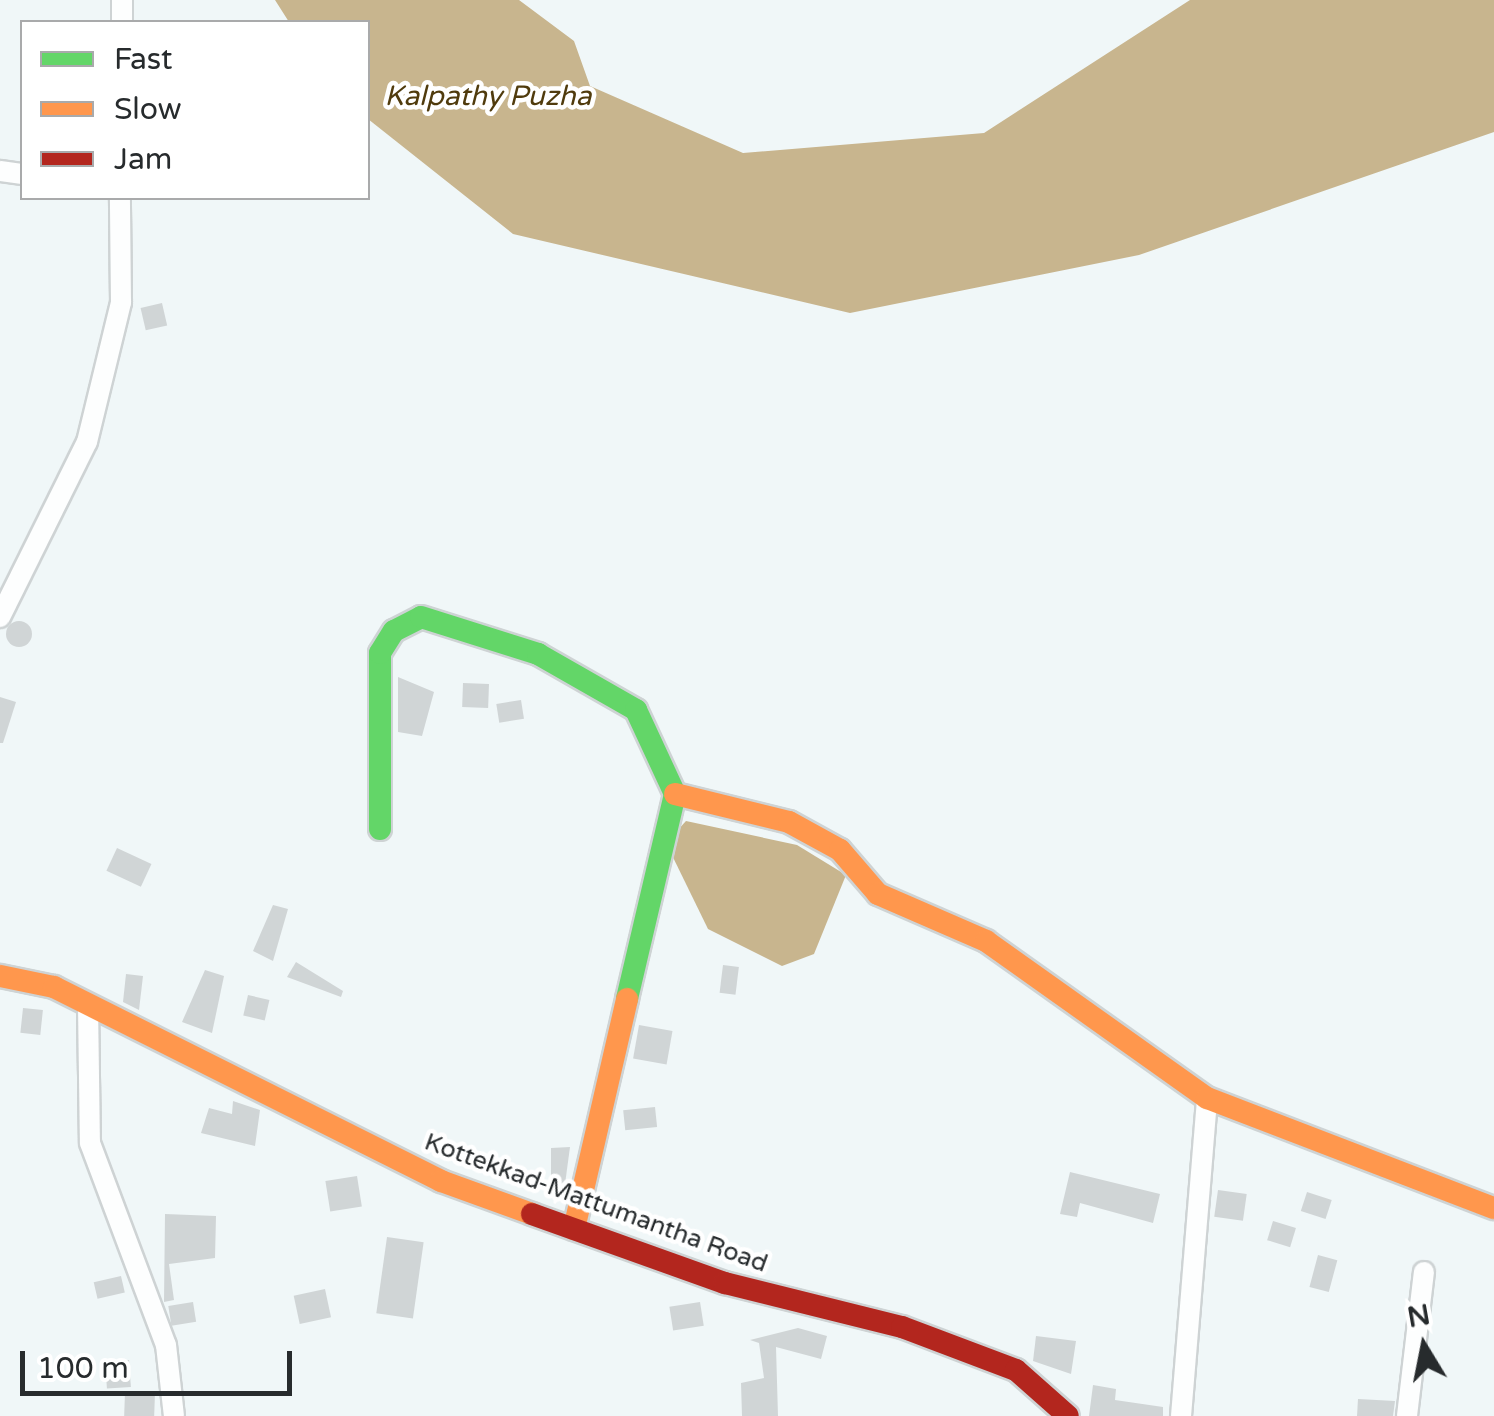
<!DOCTYPE html>
<html>
<head>
<meta charset="utf-8">
<style>
	body { margin:0 }
	#map { position:relative; width:1494px; height:1416px; overflow:hidden; background:#f0f7f8; font-family:"Varela Round",sans-serif }
	div>[style] { position:absolute }
	[style*='--x'] { left:calc(var(--x)*1px); top:calc(var(--y)*1px); width:calc(var(--w)*1px); rotate:calc(var(--a)*1deg) }
	.water>* { inset:0; background:#c8b58e }
	.building>* { inset:0; background:#d0d5d6; transform-origin:0 0 }
	.round { border-radius:50% }
	.roads { filter:drop-shadow(2px 0 #ced3d4) drop-shadow(-2px 0 #ced3d4) drop-shadow(0 2px #ced3d4) drop-shadow(0 -2px #ced3d4) }
	.street>* { height:20px; margin:-10px; padding:0 10px; transform-origin:10px; border-radius:10px; background:#fdfefe }
	.fast>* { height:22px; margin:-11px; padding:0 11px; transform-origin:11px; border-radius:11px; background:#63d668 }
	.slow>* { height:22px; margin:-11px; padding:0 11px; transform-origin:11px; border-radius:11px; background:#ff974d }
	.jam>* { height:22px; margin:-11px; padding:0 11px; transform-origin:11px; border-radius:11px; background:#b3261e }
	span { translate:-50% -50%; white-space:nowrap; text-align:center; line-height:1.15; -webkit-text-stroke:9px #fff; paint-order:stroke }
	.street-label { font-size:25px; color:#272b2d }
	.water-label { font-size:28px; color:#503b0d; font-style:italic }
	.legend { position:absolute; left:20px; top:20px; width:350px; height:180px; box-sizing:border-box; background:#fff; border:2px solid #a9aaab; margin:0; padding:12px 18px; list-style:none; font-size:30px; color:#272b2d }
	.legend li { display:flex; align-items:center; gap:20px; height:50px }
	.legend b { width:50px; border:2px solid #a9aaab }
	.north { position:absolute; left:1374px; top:1296px; width:100px; height:100px; -webkit-text-stroke:8px #fff; paint-order:stroke; rotate:350deg; font-size:28px; font-weight:700; line-height:40px; text-align:center; color:#272b2d }
	.north::after { content:''; display:block; margin:auto; width:35px; height:45px; background:#272b2d; clip-path:polygon(50% 0,100% 100%,50% 72%,0 100%) }
	.scale { position:absolute; left:20px; top:1351px; width:272px; height:45px; box-sizing:border-box; border:5px solid #272b2d; border-top:0; padding-left:12px; font-size:30px; line-height:35px; white-space:nowrap; color:#272b2d; -webkit-text-stroke:8px #fff; paint-order:stroke }
</style>
</head>
<body>
<div id="map">
	<div class="water">
		<i style="clip-path:polygon(275px 0,519px 0,574px 41px,590px 86px,743px 153px,984px 133px,1190px 0,1494px 0,1494px 132px,1139px 255px,850px 313px,513px 234px,368px 119px,368px 22px,289px 22px)"></i>
		<i style="clip-path:polygon(686px 821px,797px 845px,846px 875px,814px 954px,782px 966px,708px 929px,666px 843px)"></i>
	</div>
	<div class="building">
		<i style="left:162px;top:303px;width:23px;height:22px;rotate:77deg"></i>
		<i class="round" style="left:6px;top:621px;width:26px;height:26px"></i>
		<i style="clip-path:polygon(398px 677px,434px 692px,422px 736px,398px 732px)"></i>
		<i style="left:463px;top:683px;width:26px;height:24px;rotate:2deg"></i>
		<i style="clip-path:polygon(0 697px,16px 702px,3px 743px,0 743px)"></i>
		<i style="left:521px;top:700px;width:19px;height:25px;rotate:81deg"></i>
		<i style="left:117px;top:848px;width:38px;height:25px;rotate:25deg"></i>
		<i style="clip-path:polygon(273px 905px,288px 909px,273px 961px,253px 951px)"></i>
		<i style="clip-path:polygon(296px 962px,343px 991px,341px 997px,287px 977px)"></i>
		<i style="left:723px;top:965px;width:16px;height:28px;rotate:7deg"></i>
		<i style="clip-path:polygon(205px 970px,224px 976px,212px 1033px,182px 1022px)"></i>
		<i style="clip-path:polygon(126px 974px,143px 976px,139px 1010px,123px 1002px)"></i>
		<i style="left:248px;top:995px;width:22px;height:21px;rotate:13deg"></i>
		<i style="left:23px;top:1008px;width:20px;height:25px;rotate:6deg"></i>
		<i style="left:639px;top:1025px;width:34px;height:34px;rotate:10deg"></i>
		<i style="clip-path:polygon(233px 1101px,260px 1110px,255px 1146px,201px 1133px,209px 1108px,232px 1114px)"></i>
		<i style="left:655px;top:1107px;width:20px;height:32px;rotate:84deg"></i>
		<i style="clip-path:polygon(570px 1147px,563px 1199px,551px 1198px,551px 1148px)"></i>
		<i style="clip-path:polygon(1070px 1172px,1160px 1194px,1153px 1223px,1080px 1203px,1077px 1217px,1060px 1214px)"></i>
		<i style="left:357px;top:1176px;width:31px;height:32px;rotate:81deg"></i>
		<i style="left:1218px;top:1190px;width:29px;height:27px;rotate:8deg"></i>
		<i style="left:1307px;top:1192px;width:26px;height:20px;rotate:18deg"></i>
		<i style="clip-path:polygon(165px 1214px,216px 1216px,215px 1258px,169px 1264px,174px 1300px,164px 1302px)"></i>
		<i style="left:1273px;top:1221px;width:24px;height:20px;rotate:17deg"></i>
		<i style="left:387px;top:1237px;width:37px;height:77px;rotate:8deg"></i>
		<i style="left:1318px;top:1255px;width:20px;height:33px;rotate:15deg"></i>
		<i style="left:121px;top:1276px;width:17px;height:28px;rotate:77deg"></i>
		<i style="left:325px;top:1289px;width:29px;height:32px;rotate:78deg"></i>
		<i style="left:193px;top:1302px;width:20px;height:25px;rotate:81deg"></i>
		<i style="left:700px;top:1302px;width:24px;height:31px;rotate:81deg"></i>
		<i style="clip-path:polygon(798px 1328px,827px 1336px,821px 1359px,776px 1347px,778px 1416px,742px 1416px,741px 1383px,764px 1378px,759px 1343px,750px 1340px)"></i>
		<i style="clip-path:polygon(1036px 1336px,1076px 1341px,1071px 1374px,1033px 1361px)"></i>
		<i style="left:129px;top:1360px;width:27px;height:24px;rotate:86deg"></i>
		<i style="clip-path:polygon(1093px 1385px,1116px 1389px,1115px 1400px,1163px 1407px,1163px 1416px,1089px 1416px)"></i>
		<i style="left:125px;top:1392px;width:30px;height:24px;rotate:2deg"></i>
		<i style="clip-path:polygon(1358px 1399px,1395px 1401px,1393px 1416px,1357px 1416px)"></i>
	</div>
	<div class="roads">
		<div class="street">
			<i style="--x:122;--y:22;--w:22;--a:-90"></i>
			<i style="--x:0;--y:171;--w:22;--a:8"></i>
			<i style="--x:0;--y:617;--w:195;--a:-63.6"></i>
			<i style="--x:87;--y:442;--w:144;--a:-76.3"></i>
			<i style="--x:121;--y:302;--w:104;--a:-90.6"></i>
			<i style="--x:88;--y:1005;--w:138;--a:89.2"></i>
			<i style="--x:90;--y:1143;--w:216;--a:69.4"></i>
			<i style="--x:166;--y:1345;--w:71;--a:83.6"></i>
			<i style="--x:1181;--y:1416;--w:319;--a:-85.3"></i>
			<i style="--x:1407;--y:1416;--w:145;--a:-83.3"></i>
		</div>
		<div class="fast">
			<i style="--x:380;--y:829;--w:176;--a:-90"></i>
			<i style="--x:380;--y:653;--w:26;--a:-58"></i>
			<i style="--x:394;--y:631;--w:30;--a:-27"></i>
			<i style="--x:421;--y:617;--w:123;--a:17.5"></i>
			<i style="--x:538;--y:654;--w:113;--a:29.7"></i>
			<i style="--x:636;--y:710;--w:93;--a:65.1"></i>
			<i style="--x:675;--y:794;--w:211;--a:103.2"></i>
		</div>
		<div class="slow">
			<i style="--x:675;--y:794;--w:117;--a:13.8"></i>
			<i style="--x:789;--y:822;--w:58;--a:28.8"></i>
			<i style="--x:840;--y:850;--w:58;--a:49.2"></i>
			<i style="--x:878;--y:894;--w:118;--a:23.5"></i>
			<i style="--x:986;--y:941;--w:271;--a:35.4"></i>
			<i style="--x:1207;--y:1098;--w:307;--a:21"></i>
			<i style="--x:0;--y:976;--w:55;--a:11.5"></i>
			<i style="--x:54;--y:987;--w:433;--a:26.6"></i>
			<i style="--x:441;--y:1181;--w:97;--a:19.9"></i>
			<i style="--x:574;--y:1229;--w:236;--a:-77"></i>
		</div>
		<div class="jam">
			<i style="--x:532;--y:1214;--w:205;--a:19.7"></i>
			<i style="--x:725;--y:1283;--w:182;--a:14"></i>
			<i style="--x:902;--y:1327;--w:122;--a:20.7"></i>
			<i style="--x:1016;--y:1370;--w:69;--a:41.5"></i>
		</div>
	</div>
	<div class="street-label">
		<span style="left:596px;top:1203px;rotate:20deg">Kottekkad-Mattumantha Road</span>
	</div>
	<div class="water-label">
		<span style="left:488px;top:96px">Kalpathy Puzha</span>
	</div>
	<ul class="legend">
	<li><b style="height:12px;background:#63d668"></b>Fast</li>
	<li><b style="height:12px;background:#ff974d"></b>Slow</li>
	<li><b style="height:12px;background:#b3261e"></b>Jam</li>
	</ul>
	<div class="north">N</div>
	<div class="scale">100 m</div>
</div>
</body>
</html>
